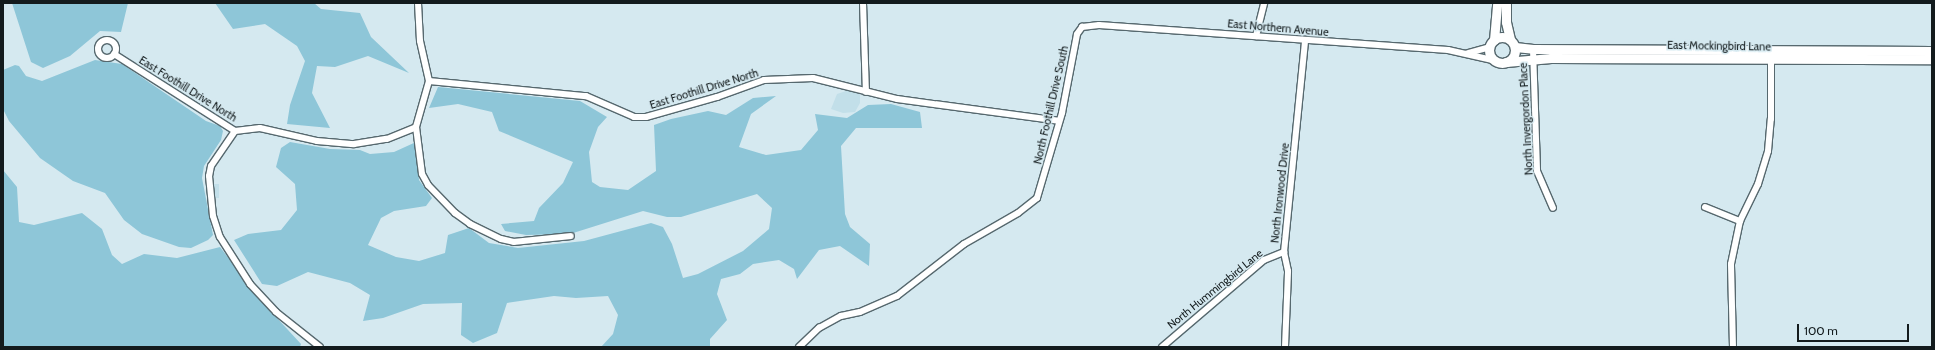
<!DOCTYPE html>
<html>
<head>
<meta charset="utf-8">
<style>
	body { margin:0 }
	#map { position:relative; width:1935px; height:350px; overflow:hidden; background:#d5e9f0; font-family:Cabin,sans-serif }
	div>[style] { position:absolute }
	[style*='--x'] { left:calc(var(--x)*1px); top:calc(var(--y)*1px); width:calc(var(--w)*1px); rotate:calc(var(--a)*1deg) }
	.built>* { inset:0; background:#c2dfe9; transform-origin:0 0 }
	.green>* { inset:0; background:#8ec6d8 }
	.roads { filter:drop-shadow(1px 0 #56686e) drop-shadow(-1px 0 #56686e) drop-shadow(0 1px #56686e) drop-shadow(0 -1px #56686e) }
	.street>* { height:6px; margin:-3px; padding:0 3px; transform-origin:3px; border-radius:3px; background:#fff }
	.street>.ring { margin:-3px; padding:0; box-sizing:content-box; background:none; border:6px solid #fff; border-radius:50% }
	.secondary>* { height:9px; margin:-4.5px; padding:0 4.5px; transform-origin:4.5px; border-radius:4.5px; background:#fff }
	.secondary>.ring { margin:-4.5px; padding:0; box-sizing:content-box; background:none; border:9px solid #fff; border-radius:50% }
	span { translate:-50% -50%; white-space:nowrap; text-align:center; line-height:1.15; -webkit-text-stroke:3px #d5e9f0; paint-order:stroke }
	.street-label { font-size:11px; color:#131b1d }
	.frame { position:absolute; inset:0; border:4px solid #131b1d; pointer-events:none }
	.scale { position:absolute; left:1797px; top:324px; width:112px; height:18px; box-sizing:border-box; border:2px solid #131b1d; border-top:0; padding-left:5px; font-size:12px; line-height:14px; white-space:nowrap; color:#131b1d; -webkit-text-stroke:3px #d5e9f0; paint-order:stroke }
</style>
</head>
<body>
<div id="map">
	<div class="built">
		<i style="clip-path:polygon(849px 90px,860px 93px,860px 103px,855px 112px,843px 113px,831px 109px,837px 94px)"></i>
		<i style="left:214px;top:184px;width:5px;height:14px"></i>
	</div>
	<div class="green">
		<i style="clip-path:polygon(12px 3px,128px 3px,121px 32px,100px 31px,70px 56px,43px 68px,31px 62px)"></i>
		<i style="clip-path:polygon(215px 3px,314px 3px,321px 9px,360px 13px,371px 37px,409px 73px,368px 56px,335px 67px,317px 66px,312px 93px,330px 128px,287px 124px,290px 105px,305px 61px,297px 46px,265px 24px,233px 29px)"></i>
		<i style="clip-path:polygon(95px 60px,122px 64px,206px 121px,220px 126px,223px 131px,221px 140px,204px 166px,202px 178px,213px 235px,208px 240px,191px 248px,179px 247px,142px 234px,124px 220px,105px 193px,73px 181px,40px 158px,9px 121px,3px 109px,3px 70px,15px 65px,19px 66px,26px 76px,42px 81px)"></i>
		<i style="clip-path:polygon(438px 87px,580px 101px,607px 117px,598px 127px,589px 152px,592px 182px,600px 187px,628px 190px,656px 171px,654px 125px,671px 119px,708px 111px,726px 115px,753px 98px,776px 96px,751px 114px,739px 147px,766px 155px,801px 150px,818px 130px,815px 114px,847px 118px,868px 105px,891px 104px,920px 112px,922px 128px,856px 128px,841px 146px,845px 214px,850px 227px,870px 244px,869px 266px,840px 246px,819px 250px,797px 279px,794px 269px,779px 260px,753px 264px,740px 274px,721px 279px,717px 294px,727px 320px,710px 339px,710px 347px,601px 347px,613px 334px,618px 315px,608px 296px,576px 298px,554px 296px,507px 303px,497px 333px,473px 343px,461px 335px,462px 303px,423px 304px,383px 318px,363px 321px,370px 295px,350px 283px,308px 272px,277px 286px,262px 284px,234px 240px,248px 234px,281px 230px,297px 210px,295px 184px,276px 167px,281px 148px,290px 142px,330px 149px,360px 150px,370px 154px,394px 152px,416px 142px,419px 180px,432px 198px,426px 206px,394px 211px,381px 218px,368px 245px,396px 257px,419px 261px,445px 253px,448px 235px,469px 228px,489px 243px,518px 248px,584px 241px,651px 223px,663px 227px,672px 244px,683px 278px,698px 274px,743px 251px,769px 229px,772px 208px,757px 194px,681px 217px,667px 217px,643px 211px,570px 234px,526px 235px,505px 231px,501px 224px,534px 221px,539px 208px,563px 183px,573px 162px,499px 131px,492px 112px,458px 104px,429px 108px)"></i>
		<i style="clip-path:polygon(3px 170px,17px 187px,19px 222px,34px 225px,82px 213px,102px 229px,112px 255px,122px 264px,144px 254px,177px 258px,220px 247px,264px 304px,301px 344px,300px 347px,3px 347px)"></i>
	</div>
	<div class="roads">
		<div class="street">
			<i style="--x:418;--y:3;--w:38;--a:87"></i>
			<i style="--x:420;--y:41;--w:41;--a:77.3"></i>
			<i style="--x:429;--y:81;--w:48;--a:105.8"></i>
			<i style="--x:416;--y:127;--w:47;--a:82.7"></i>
			<i style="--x:422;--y:174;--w:13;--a:61"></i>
			<i style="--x:428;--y:185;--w:39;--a:46"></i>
			<i style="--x:455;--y:213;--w:19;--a:36"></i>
			<i style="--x:470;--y:224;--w:34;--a:26"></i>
			<i style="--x:501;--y:239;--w:13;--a:13"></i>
			<i style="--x:514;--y:242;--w:57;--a:-6"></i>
			<i style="--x:863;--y:3;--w:89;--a:88.1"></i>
			<i style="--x:1256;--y:36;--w:34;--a:-76"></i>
			<i class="ring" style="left:98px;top:40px;width:12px;height:12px"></i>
			<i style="--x:1533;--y:49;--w:122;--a:88.1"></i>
			<i style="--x:1537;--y:171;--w:40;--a:66.6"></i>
			<i style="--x:1468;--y:53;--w:23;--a:-15"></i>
			<i style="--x:114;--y:54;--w:143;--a:32.5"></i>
			<i style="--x:429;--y:81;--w:158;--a:5.5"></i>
			<i style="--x:586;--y:96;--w:52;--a:23.6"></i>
			<i style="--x:634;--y:117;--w:12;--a:0"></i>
			<i style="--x:646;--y:117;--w:74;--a:-15.7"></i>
			<i style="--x:717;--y:97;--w:50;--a:-19.9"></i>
			<i style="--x:764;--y:80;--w:49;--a:-2.3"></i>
			<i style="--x:813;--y:78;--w:87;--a:14"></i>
			<i style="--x:897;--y:99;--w:163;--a:7.7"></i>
			<i style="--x:235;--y:131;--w:42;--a:124.4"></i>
			<i style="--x:211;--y:166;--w:10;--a:101"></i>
			<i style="--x:209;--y:176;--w:40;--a:84.3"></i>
			<i style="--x:213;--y:216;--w:22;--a:72"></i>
			<i style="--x:220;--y:237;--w:56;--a:57.4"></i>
			<i style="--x:250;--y:284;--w:38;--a:47"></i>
			<i style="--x:276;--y:312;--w:56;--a:38.5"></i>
			<i style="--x:235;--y:131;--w:25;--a:-7"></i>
			<i style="--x:260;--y:128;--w:58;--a:12.8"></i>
			<i style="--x:317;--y:141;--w:37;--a:5"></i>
			<i style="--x:354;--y:144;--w:33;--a:-9"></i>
			<i style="--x:387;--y:139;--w:31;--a:-22"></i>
			<i style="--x:1705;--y:207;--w:38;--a:22"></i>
			<i style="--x:799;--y:347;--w:28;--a:-44"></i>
			<i style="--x:819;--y:328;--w:25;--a:-29"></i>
			<i style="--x:841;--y:316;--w:19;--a:-12"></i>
			<i style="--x:860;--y:312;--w:40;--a:-23.4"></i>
			<i style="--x:897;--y:296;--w:85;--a:-37.8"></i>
			<i style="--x:964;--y:244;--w:62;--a:-29.9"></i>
			<i style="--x:1018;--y:213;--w:24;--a:-38"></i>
			<i style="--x:1037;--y:198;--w:89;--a:-73.6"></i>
			<i style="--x:1062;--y:113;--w:80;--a:-79.2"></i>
			<i style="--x:1077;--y:34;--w:9;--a:-54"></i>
			<i style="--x:1082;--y:27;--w:17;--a:-7"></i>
			<i style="--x:1099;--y:25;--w:350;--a:4.1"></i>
			<i style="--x:1448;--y:50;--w:50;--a:12.7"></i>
			<i style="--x:1162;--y:347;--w:134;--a:-40.5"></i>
			<i style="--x:1264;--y:260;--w:22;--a:-22"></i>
			<i style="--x:1285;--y:347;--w:76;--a:-87.7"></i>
			<i style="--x:1288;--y:271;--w:19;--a:-102"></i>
			<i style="--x:1284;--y:252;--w:212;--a:-84.3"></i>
			<i style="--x:1733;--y:347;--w:83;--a:-91.4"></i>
			<i style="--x:1731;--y:264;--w:44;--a:-78.2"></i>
			<i style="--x:1740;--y:221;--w:41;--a:-64.1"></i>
			<i style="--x:1758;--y:184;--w:34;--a:-73"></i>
			<i style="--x:1768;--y:151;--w:32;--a:-85"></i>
			<i style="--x:1771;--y:119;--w:64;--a:-90"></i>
		</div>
		<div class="secondary">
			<i style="--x:1506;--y:3;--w:19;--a:90"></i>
			<i style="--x:1506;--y:22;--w:18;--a:77"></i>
			<i class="ring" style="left:1489px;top:37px;width:17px;height:17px"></i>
			<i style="--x:1494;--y:40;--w:37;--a:-85"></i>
			<i style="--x:1515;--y:47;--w:18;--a:6"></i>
			<i style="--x:1533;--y:49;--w:399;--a:0.3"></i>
			<i style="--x:1506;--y:62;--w:45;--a:-5.1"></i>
			<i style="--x:1551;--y:58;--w:381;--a:0.2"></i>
		</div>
	</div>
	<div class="street-label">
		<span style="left:1278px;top:28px;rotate:5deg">East Northern Avenue</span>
		<span style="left:1719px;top:46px;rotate:1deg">East Mockingbird Lane</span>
		<span style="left:188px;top:89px;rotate:32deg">East Foothill Drive North</span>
		<span style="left:704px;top:89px;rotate:-17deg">East Foothill Drive North</span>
		<span style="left:1051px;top:105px;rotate:-77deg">North Foothill Drive South</span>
		<span style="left:1526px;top:119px;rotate:-93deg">North Invergordon Place</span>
		<span style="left:1280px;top:193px;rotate:-84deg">North Ironwood Drive</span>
		<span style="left:1215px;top:289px;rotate:-39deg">North Hummingbird Lane</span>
	</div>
	<div class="frame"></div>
	<div class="scale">100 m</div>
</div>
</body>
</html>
